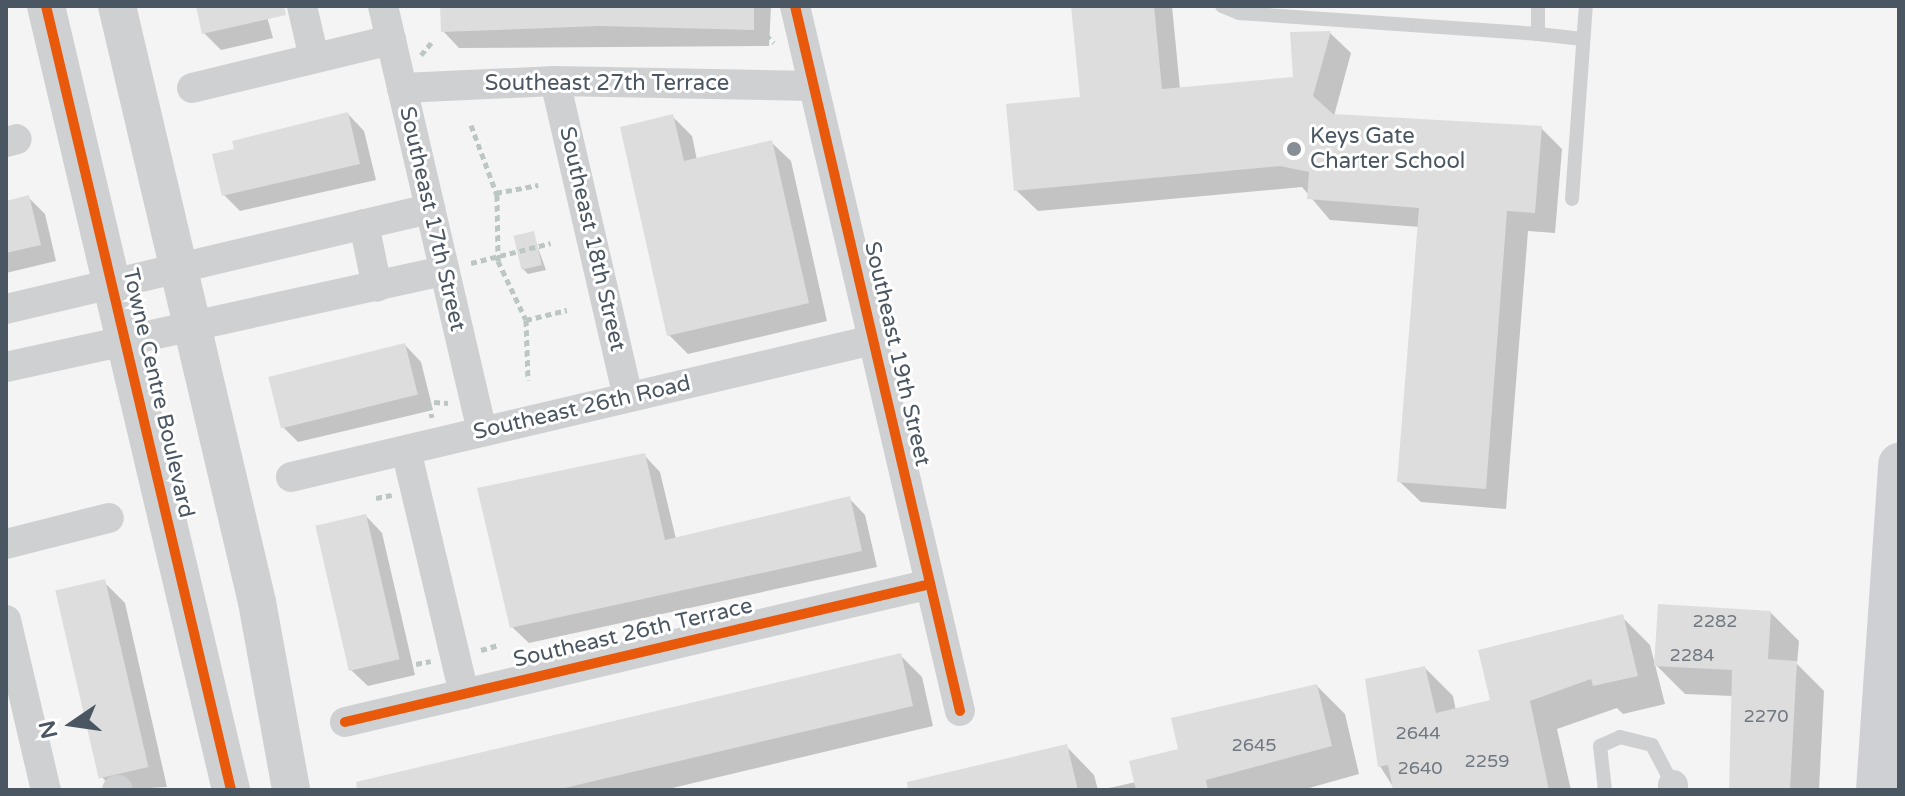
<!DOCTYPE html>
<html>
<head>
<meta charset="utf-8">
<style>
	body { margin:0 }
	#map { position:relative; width:1905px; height:796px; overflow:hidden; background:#f4f4f4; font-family:"Varela Round",sans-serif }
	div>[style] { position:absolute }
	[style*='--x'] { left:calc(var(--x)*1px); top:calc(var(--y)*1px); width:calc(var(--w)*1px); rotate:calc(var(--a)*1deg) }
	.shadow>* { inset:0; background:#0003 }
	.building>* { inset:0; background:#ddddde; transform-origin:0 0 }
	.path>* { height:5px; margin-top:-2.5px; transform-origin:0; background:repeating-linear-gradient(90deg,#bcc7c4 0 6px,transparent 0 10px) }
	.service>* { height:14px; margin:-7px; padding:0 7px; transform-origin:7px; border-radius:7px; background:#ced0d2 }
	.minor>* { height:30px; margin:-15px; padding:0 15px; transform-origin:15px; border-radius:15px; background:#ced0d2 }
	.tertiary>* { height:38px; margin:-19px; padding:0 19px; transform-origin:19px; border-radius:19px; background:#ced0d2 }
	.secondary>* { height:42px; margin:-21px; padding:0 21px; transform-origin:21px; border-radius:21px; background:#ced0d4 }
	.cycleway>* { height:10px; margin:-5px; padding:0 5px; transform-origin:5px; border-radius:5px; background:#e8590c }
	.dots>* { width:22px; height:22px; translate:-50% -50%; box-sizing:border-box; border:4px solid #fff; border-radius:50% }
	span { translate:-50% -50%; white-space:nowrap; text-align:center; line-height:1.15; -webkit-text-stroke:6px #fff; paint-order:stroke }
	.number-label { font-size:18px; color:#707881 }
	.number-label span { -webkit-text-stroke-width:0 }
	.street-label { font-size:22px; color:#4a5661 }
	.poi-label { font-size:22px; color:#4a5661 }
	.left { translate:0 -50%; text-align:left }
	.frame { position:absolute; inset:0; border:8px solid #4a5661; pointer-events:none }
	.north { position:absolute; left:32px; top:684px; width:80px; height:80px; -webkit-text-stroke:6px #fff; paint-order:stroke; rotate:257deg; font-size:22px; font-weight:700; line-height:32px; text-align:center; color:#4a5661 }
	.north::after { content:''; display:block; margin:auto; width:28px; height:36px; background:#4a5661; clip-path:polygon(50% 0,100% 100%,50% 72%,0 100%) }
</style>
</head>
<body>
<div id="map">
	<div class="shadow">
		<i style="clip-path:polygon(198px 6px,264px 6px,273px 38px,221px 50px,204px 33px)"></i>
		<i style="clip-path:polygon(442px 6px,771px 6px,769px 46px,459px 48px,443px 31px)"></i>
		<i style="clip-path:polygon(1073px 6px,1172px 6px,1180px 89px,1295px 79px,1330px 33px,1351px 53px,1334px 116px,1541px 128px,1562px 149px,1555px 233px,1528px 231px,1506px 509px,1421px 502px,1399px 481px,1420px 227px,1330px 220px,1302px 187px,1038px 211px,1016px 190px,1082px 99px)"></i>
		<i style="clip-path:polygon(348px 114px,364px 131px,376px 180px,240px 211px,224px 195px)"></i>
		<i style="clip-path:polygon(672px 116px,692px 136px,697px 160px,771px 142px,791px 161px,827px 321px,688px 354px,669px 335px)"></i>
		<i style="clip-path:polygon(28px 197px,45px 214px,56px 261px,6px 273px,6px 203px)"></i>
		<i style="clip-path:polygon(533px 234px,546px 270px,528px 274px,523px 269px)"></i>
		<i style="clip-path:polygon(405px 345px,421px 362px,433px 410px,298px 442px,282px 426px)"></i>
		<i style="clip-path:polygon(644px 455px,660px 472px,676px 539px,849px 498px,865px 515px,877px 567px,529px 643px,512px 627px)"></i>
		<i style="clip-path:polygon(366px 516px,382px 533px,415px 675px,368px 686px,351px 670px)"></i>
		<i style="clip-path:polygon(104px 582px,125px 603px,167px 787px,114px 790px,101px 776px)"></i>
		<i style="clip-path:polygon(1770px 612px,1799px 641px,1797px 664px,1824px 691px,1819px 790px,1730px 790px,1733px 696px,1685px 694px,1656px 665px)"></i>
		<i style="clip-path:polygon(1622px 617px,1650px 645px,1665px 704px,1623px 714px,1617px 708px,1557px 729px,1571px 790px,1395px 790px,1380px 766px,1425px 668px,1453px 696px,1456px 711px,1493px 702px)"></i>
		<i style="clip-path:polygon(901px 656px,922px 677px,933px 726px,664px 790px,364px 790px)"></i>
		<i style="clip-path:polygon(1317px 686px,1345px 714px,1359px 774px,1302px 790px,1100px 790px,1136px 782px,1181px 750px)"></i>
		<i style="clip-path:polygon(1066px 746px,1094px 775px,1098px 790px,923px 790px)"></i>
	</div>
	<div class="building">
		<i style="clip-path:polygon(196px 6px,284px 6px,286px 15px,202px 34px)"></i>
		<i style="clip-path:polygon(440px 6px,754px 6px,754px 30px,599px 26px,441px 32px)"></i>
		<i style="clip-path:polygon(1071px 6px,1154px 6px,1162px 89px,1293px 77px,1290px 32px,1331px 31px,1313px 96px,1333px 114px,1542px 126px,1535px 213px,1507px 211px,1486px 489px,1397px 482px,1419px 208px,1307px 199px,1309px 172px,1280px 166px,1014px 191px,1006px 104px,1080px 97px)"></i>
		<i style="clip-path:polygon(348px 112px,360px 164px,222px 196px,212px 154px,234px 149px,232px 141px)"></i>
		<i style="clip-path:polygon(673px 114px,684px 161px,772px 140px,809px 303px,667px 336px,620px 127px)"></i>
		<i style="clip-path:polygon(29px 195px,41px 245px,6px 253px,6px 201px)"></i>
		<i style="left:534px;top:231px;width:35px;height:21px;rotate:77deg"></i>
		<i style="left:405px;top:343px;width:53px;height:141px;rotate:76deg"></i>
		<i style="clip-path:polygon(645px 453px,665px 540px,850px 496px,862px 551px,510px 628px,477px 488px)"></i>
		<i style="left:366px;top:514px;width:149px;height:52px;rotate:77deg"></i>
		<i style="left:105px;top:579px;width:193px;height:51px;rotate:77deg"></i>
		<i style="clip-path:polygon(1658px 604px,1771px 611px,1768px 659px,1797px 661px,1790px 790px,1729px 790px,1732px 670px,1654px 666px)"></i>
		<i style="clip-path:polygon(1623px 614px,1638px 676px,1593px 686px,1591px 679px,1530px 701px,1549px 790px,1393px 790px,1388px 765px,1378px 767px,1365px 679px,1425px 666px,1436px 713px,1490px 700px,1478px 650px)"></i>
		<i style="clip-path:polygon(901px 653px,913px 706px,556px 790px,357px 790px,356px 782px)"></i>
		<i style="clip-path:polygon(1317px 684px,1332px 746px,1206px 780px,1208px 790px,1136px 790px,1129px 761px,1178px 749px,1171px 718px)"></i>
		<i style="clip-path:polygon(1067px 744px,1078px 790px,908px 790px,907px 782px)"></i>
	</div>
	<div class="path">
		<i style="--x:766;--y:35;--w:11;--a:45"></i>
		<i style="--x:421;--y:55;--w:17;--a:-50"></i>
		<i style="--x:471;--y:125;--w:75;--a:69.6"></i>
		<i style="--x:497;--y:195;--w:66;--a:89.1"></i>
		<i style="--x:498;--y:261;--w:65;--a:64.6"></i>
		<i style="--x:526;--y:320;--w:60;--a:88.1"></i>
		<i style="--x:496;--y:193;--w:43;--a:-10.8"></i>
		<i style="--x:471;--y:263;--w:82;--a:-14"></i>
		<i style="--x:526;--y:320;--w:42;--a:-13.7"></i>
		<i style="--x:434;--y:402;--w:14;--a:4"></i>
		<i style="--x:428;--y:404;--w:14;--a:73"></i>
		<i style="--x:376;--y:498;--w:16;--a:-11"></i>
		<i style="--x:481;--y:650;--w:19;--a:-16"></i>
		<i style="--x:416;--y:664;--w:15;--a:-11"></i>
	</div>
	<div class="service">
		<i style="--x:1222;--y:6;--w:18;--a:22"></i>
		<i style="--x:1239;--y:13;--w:300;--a:4"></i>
		<i style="--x:1538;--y:34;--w:28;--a:-90"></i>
		<i style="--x:1538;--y:34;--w:45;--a:6.3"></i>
		<i style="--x:1572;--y:199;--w:194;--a:-85.9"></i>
		<i style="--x:1605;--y:790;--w:44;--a:-96.5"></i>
		<i style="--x:1600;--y:746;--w:22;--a:-24"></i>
		<i style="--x:1620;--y:737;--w:33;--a:14"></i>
		<i style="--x:1652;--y:745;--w:45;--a:62.3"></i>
	</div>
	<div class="minor">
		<i style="--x:302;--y:6;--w:53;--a:77"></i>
		<i style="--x:383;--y:6;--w:437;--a:76.9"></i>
		<i style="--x:795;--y:6;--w:724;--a:76.83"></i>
		<i style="--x:555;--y:81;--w:324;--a:77"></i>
		<i style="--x:192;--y:88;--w:205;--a:-13.6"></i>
		<i style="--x:402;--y:88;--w:153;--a:-2.6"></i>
		<i style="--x:555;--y:81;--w:258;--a:1.1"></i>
		<i style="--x:6;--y:142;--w:11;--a:-15"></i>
		<i style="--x:364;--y:224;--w:64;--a:78.3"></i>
		<i style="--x:6;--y:309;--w:436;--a:-13.3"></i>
		<i style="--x:6;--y:367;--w:448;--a:-12.4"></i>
		<i style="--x:406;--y:450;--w:251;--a:76.6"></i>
		<i style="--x:291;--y:477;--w:598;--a:-13.25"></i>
		<i style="--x:6;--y:544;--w:106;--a:-14.2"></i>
		<i style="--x:6;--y:620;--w:175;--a:76.8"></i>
		<i style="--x:345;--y:722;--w:601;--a:-13.27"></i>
		<i style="--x:117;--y:790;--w:1;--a:0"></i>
		<i style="--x:1673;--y:790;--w:5;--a:-90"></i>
	</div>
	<div class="tertiary">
		<i style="--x:46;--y:6;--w:806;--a:76.72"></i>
		<i style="--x:117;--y:6;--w:612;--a:76.78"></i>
		<i style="--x:257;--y:602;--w:191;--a:79.7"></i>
	</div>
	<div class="secondary">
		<i style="--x:1877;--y:790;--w:327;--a:-86.1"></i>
	</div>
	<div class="cycleway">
		<i style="--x:46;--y:6;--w:806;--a:76.72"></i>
		<i style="--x:795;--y:6;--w:724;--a:76.83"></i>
		<i style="--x:345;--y:722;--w:601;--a:-13.27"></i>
	</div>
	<div class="dots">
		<i style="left:1294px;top:149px;background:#868d94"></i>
	</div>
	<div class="number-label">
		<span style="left:1715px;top:621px">2282</span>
		<span style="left:1692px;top:655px">2284</span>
		<span style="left:1766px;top:716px">2270</span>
		<span style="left:1418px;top:733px">2644</span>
		<span style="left:1254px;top:745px">2645</span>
		<span style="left:1487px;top:761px">2259</span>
		<span style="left:1420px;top:768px">2640</span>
	</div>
	<div class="street-label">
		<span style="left:607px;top:84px">Southeast 27th Terrace</span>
		<span style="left:432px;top:219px;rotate:77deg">Southeast 17th Street</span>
		<span style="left:592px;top:239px;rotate:77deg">Southeast 18th Street</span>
		<span style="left:897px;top:354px;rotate:77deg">Southeast 19th Street</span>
		<span style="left:158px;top:393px;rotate:77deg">Towne Centre Boulevard</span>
		<span style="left:582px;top:408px;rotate:-13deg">Southeast 26th Road</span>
		<span style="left:633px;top:633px;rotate:-13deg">Southeast 26th Terrace</span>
	</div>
	<div class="poi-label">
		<span class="left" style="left:1310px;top:149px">Keys Gate<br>Charter School</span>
	</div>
	<div class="frame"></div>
	<div class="north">N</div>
</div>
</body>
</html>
